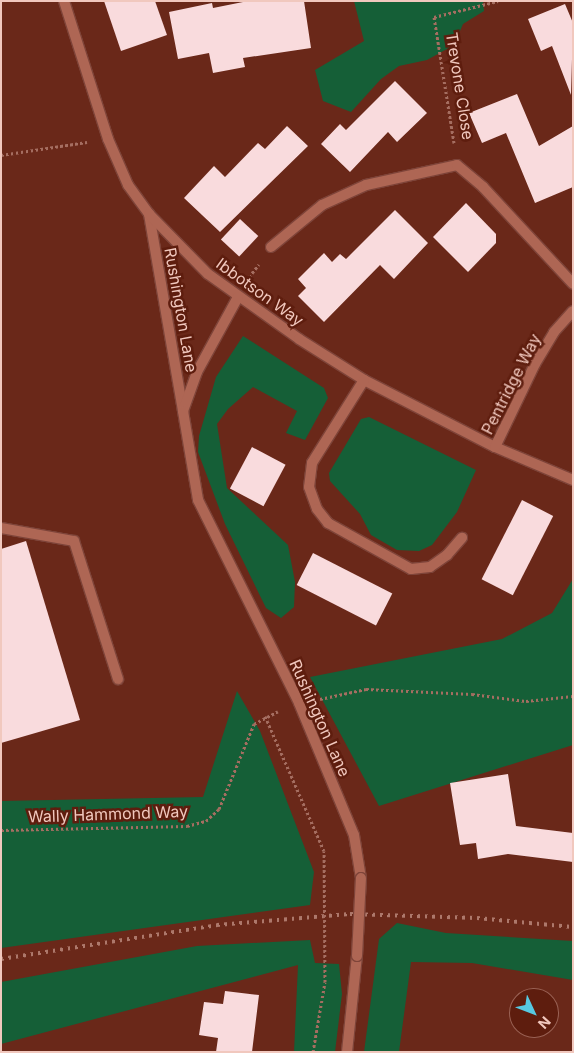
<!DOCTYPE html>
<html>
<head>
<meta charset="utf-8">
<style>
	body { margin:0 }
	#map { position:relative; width:574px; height:1053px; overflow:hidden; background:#6a2819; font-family:Inter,sans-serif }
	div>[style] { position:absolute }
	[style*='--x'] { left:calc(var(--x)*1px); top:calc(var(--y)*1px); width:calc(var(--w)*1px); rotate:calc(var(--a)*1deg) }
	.green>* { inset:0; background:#155f37 }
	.building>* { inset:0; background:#f9dbdd; transform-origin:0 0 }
	.path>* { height:3px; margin-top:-1.5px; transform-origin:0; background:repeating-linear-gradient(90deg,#a56e61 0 2.5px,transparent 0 5px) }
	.roads { filter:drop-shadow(1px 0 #7e4439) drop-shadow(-1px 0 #7e4439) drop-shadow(0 1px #7e4439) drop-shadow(0 -1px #7e4439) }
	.lane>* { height:10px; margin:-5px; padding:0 5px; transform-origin:5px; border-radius:5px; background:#ae6654 }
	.street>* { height:10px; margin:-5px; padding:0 5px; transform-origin:5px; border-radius:5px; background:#ae6654 }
	.rail>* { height:4px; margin-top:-2px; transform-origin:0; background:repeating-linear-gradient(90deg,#ad786b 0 2.5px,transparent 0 7.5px) }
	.path-bridge>* { height:3px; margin-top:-1.5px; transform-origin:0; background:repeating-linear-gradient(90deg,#a56e61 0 2.5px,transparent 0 5px) }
	.bridges { filter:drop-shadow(1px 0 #7e4439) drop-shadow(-1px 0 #7e4439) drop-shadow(0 1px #7e4439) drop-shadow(0 -1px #7e4439) }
	.street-bridge>* { height:10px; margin:-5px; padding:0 5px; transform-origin:5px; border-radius:5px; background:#ae6654 }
	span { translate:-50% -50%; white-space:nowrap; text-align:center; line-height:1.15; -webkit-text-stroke:5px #5e1d0e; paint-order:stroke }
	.street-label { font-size:16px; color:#f1c8be }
	.frame { position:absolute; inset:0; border:2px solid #f1c8be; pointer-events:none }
	.north { position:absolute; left:509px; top:988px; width:50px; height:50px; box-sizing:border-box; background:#5e1d0e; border:1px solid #996154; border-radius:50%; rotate:133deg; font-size:14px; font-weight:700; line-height:20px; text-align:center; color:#f1c8be }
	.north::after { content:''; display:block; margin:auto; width:18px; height:22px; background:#57c9e2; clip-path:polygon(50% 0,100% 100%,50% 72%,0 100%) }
</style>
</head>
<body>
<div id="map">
	<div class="green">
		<i style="clip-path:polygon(354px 1px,483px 1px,484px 11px,463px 24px,454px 45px,427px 60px,399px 66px,381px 79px,351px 112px,323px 101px,315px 70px,364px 41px)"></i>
		<i style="clip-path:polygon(243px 336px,324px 388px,328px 398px,305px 440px,286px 433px,297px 411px,253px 387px,228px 409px,217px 424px,227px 488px,288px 545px,295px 582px,294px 607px,281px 618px,266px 608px,225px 524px,198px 452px,199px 436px,216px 377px)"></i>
		<i style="clip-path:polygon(369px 417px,476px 470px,457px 512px,432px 545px,419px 551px,397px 550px,371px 535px,360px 514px,330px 481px,329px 473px,361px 419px)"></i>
		<i style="clip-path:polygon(573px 579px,573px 745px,379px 806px,310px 677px,502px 639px,552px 613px)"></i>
		<i style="clip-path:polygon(237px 691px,260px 731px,314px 872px,310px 905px,1px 948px,1px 801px,203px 797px)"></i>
		<i style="clip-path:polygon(397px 923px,446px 933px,573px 941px,573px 980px,472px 963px,411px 962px,399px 1052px,364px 1052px,379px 939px)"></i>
		<i style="clip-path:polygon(310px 940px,315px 963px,339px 964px,342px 994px,335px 1052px,294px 1052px,298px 965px,1px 1044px,1px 982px,197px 946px)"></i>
	</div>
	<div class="building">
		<i style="clip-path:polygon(104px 1px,155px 1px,167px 35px,121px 51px)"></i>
		<i style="clip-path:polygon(248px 1px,304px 1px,311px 48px,243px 58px,245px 67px,213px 73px,209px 53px,178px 59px,169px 12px,212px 3px,213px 8px)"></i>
		<i style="clip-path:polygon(565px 4px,573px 23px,571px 95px,552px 46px,541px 51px,528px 19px)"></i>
		<i style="clip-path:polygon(395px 81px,427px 113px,397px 142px,388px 132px,350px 172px,321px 144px,340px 124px,346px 130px)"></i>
		<i style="clip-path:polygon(517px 94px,539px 146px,573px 126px,573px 187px,535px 203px,506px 133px,482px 143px,469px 113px)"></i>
		<i style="clip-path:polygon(287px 126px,308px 146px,220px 232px,184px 198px,214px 166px,225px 177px,258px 143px,265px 149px)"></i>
		<i style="clip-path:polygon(466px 203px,496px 234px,496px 243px,468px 272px,433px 237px)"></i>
		<i style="clip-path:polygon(395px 210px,428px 243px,394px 279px,380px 265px,324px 322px,298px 296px,306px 288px,298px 279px,324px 253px,332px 262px,340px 254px,346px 259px)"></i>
		<i style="left:240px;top:219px;width:25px;height:28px;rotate:43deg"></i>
		<i style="left:252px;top:447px;width:38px;height:47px;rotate:28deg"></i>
		<i style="left:522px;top:500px;width:35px;height:89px;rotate:27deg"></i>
		<i style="clip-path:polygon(26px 541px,80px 720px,1px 743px,1px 549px)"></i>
		<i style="left:313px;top:553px;width:89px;height:36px;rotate:27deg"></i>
		<i style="clip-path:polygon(508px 774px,516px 826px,573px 833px,573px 862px,508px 854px,478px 859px,476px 843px,460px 845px,450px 783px)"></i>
		<i style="clip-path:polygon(225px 991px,259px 995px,252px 1052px,216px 1052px,218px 1038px,199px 1035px,204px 1002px,223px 1004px)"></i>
	</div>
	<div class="path">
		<i style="--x:454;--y:143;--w:128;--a:-99"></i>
		<i style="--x:434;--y:17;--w:66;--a:-14"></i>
		<i style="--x:1;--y:155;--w:87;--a:-8.6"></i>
		<i style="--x:249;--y:277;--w:16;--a:-52"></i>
		<i style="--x:320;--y:699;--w:47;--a:-12.3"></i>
		<i style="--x:366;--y:689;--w:106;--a:2.7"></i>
		<i style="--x:472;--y:694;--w:54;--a:7.4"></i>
		<i style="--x:526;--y:701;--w:47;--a:-6.1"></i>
		<i style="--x:265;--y:716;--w:147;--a:66.4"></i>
		<i style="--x:1;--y:830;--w:186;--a:-1.2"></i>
		<i style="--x:187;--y:826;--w:20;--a:-15"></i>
		<i style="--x:206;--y:821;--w:18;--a:-43"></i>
		<i style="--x:219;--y:809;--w:92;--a:-67.6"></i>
		<i style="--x:254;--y:724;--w:27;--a:-28"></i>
	</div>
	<div class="roads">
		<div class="lane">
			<i style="--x:149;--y:214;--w:200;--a:80.2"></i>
			<i style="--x:1;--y:528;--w:74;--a:10.1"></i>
			<i style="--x:74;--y:541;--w:145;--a:72.3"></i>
		</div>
		<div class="street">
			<i style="--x:64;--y:1;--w:145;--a:72.3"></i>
			<i style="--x:108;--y:139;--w:50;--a:66.5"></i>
			<i style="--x:128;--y:185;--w:36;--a:54"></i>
			<i style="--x:149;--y:214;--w:84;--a:45.5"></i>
			<i style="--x:208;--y:274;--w:112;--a:35.5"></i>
			<i style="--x:299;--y:339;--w:77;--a:32.2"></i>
			<i style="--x:364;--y:380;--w:147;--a:27.1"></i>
			<i style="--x:495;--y:447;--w:85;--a:22.9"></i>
			<i style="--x:271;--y:247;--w:66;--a:-39.5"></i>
			<i style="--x:322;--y:205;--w:48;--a:-24.4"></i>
			<i style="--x:366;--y:185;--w:93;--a:-12.4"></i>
			<i style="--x:457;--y:165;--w:34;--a:40"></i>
			<i style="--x:483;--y:187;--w:132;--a:47.1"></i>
			<i style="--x:238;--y:297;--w:85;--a:118.7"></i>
			<i style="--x:197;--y:372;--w:41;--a:109.7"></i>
			<i style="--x:183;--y:411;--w:90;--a:80.4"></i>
			<i style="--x:198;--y:500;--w:227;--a:63.5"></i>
			<i style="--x:299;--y:703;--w:143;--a:67.4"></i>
			<i style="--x:354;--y:835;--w:44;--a:80.8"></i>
			<i style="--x:364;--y:380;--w:98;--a:122.1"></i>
			<i style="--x:312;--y:463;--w:24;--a:97"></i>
			<i style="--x:309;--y:487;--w:23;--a:70"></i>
			<i style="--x:317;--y:509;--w:18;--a:52"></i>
			<i style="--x:328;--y:523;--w:95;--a:29"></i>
			<i style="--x:411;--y:569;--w:19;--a:-6"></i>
			<i style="--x:430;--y:567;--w:21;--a:-35"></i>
			<i style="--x:447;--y:555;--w:23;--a:-49"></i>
			<i style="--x:495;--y:447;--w:92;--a:-64.3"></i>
			<i style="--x:535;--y:364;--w:37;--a:-59"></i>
			<i style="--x:554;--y:332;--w:28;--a:-48"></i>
			<i style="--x:347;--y:1052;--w:97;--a:-84.1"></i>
		</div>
	</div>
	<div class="rail">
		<i style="--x:1;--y:959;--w:219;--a:-8.9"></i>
		<i style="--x:217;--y:925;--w:133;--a:-4.7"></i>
		<i style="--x:350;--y:914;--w:127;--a:1.8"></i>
		<i style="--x:477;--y:918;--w:96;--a:5.4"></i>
	</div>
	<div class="path-bridge">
		<i style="--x:313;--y:1052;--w:71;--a:-80.3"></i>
		<i style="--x:325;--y:982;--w:131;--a:-90.4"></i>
	</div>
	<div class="bridges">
		<div class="street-bridge">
			<i style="--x:357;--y:956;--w:78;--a:-87.1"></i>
		</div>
	</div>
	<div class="street-label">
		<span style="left:460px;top:86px;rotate:81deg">Trevone Close</span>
		<span style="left:260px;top:292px;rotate:36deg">Ibbotson Way</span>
		<span style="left:181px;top:310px;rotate:80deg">Rushington Lane</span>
		<span style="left:511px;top:384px;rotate:-63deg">Pentridge Way</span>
		<span style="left:320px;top:718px;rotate:66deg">Rushington Lane</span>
		<span style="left:108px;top:814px;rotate:-2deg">Wally Hammond Way</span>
	</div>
	<div class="frame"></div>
	<div class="north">N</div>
</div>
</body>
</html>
